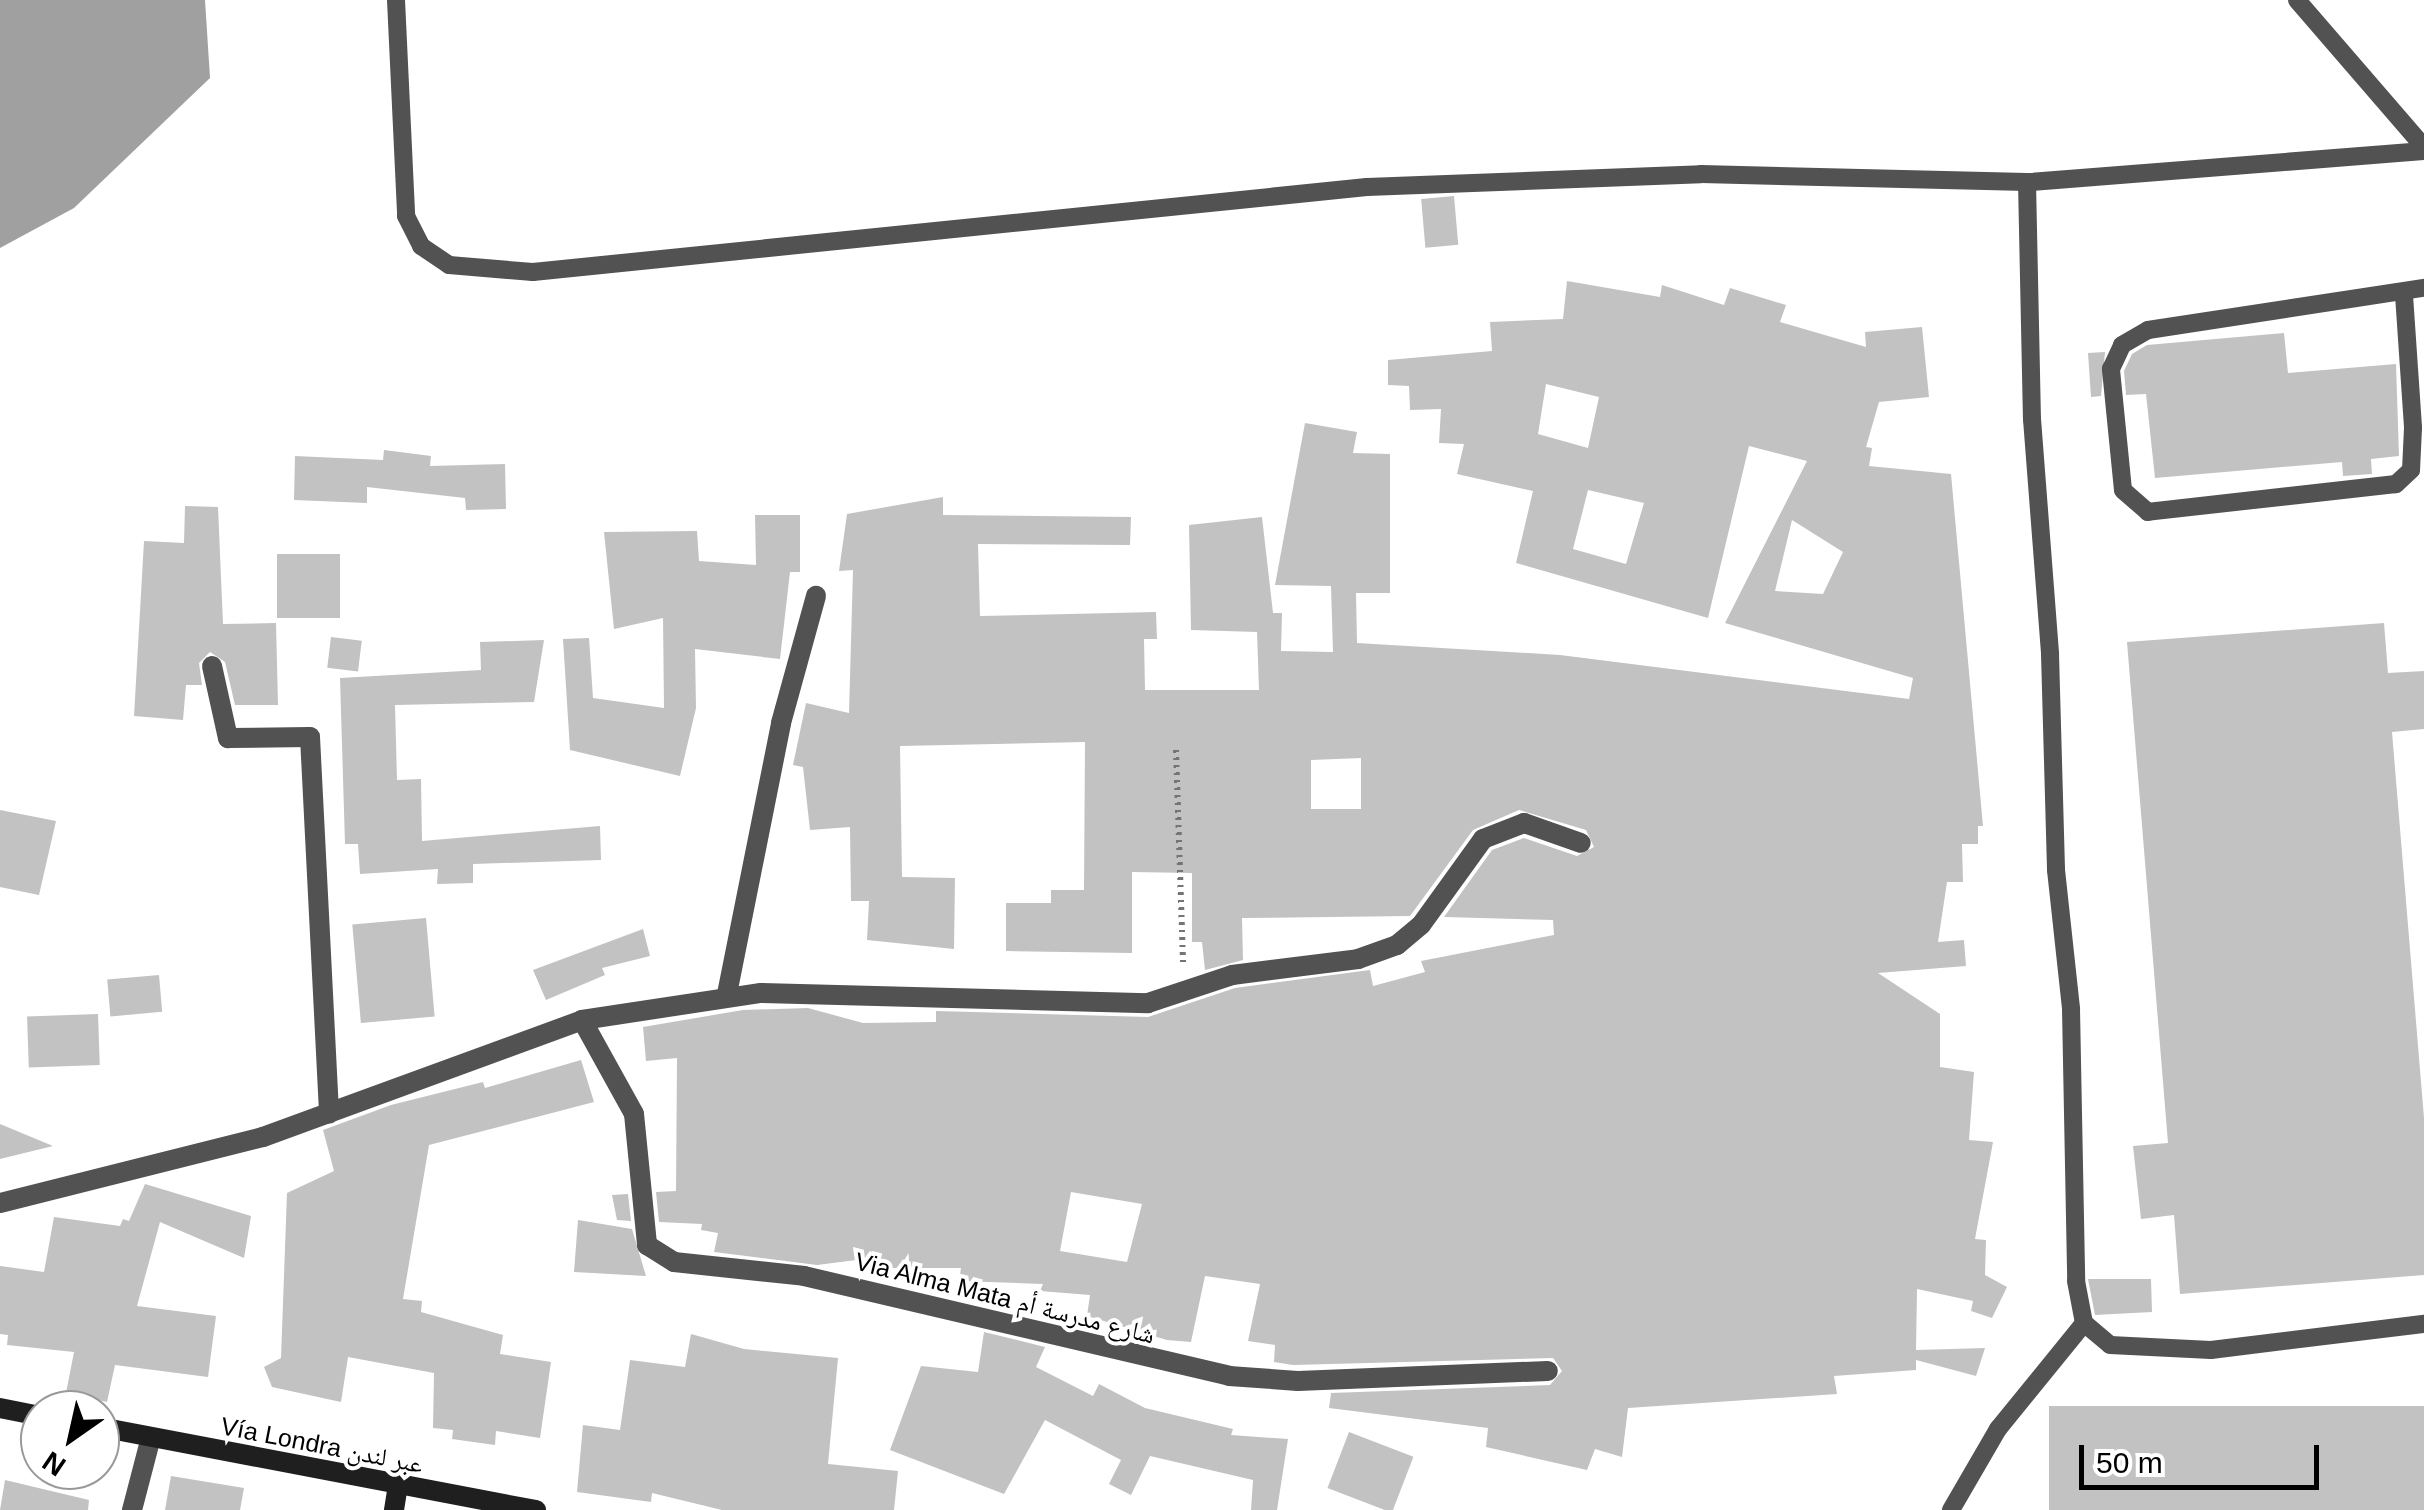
<!DOCTYPE html>
<html>
<head>
<meta charset="utf-8">
<style>
	body { margin:0 }
	#map { position:relative; width:2424px; height:1510px; overflow:hidden; background:#fff; font-family:Helvetica,"Noto Naskh Arabic",sans-serif }
	div>[style] { position:absolute }
	[style*='--x'] { left:calc(var(--x)*1px); top:calc(var(--y)*1px); width:calc(var(--w)*1px); rotate:calc(var(--a)*1deg) }
	.water>* { inset:0; background:#a0a0a0 }
	.building>* { inset:0; background:#c2c2c2; transform-origin:0 0 }
	.path>* { height:6px; margin-top:-3px; transform-origin:0; background:repeating-linear-gradient(90deg,#747474 0 2.5px,transparent 0 7.5px) }
	.lane>* { height:18px; margin:-9px; padding:0 9px; transform-origin:9px; border-radius:9px; background:#525252 }
	.street>* { height:20px; margin:-10px; padding:0 10px; transform-origin:10px; border-radius:10px; background:#525252 }
	.secondary>* { height:20px; margin:-10px; padding:0 10px; transform-origin:10px; border-radius:10px; background:#1f1f1f }
	span { translate:-50% -50%; white-space:nowrap; text-align:center; line-height:1.15; -webkit-text-stroke:8px #fff; paint-order:stroke }
	.street-label { font-size:25px; color:#000 }
	.north { position:absolute; left:20px; top:1390px; width:100px; height:100px; box-sizing:border-box; background:#fff; border:2px solid #999; border-radius:50%; rotate:214deg; font-size:28px; font-weight:700; line-height:40px; text-align:center; color:#000 }
	.north::after { content:''; display:block; margin:auto; width:35px; height:45px; background:#000; clip-path:polygon(50% 0,100% 100%,50% 72%,0 100%) }
	.scale { position:absolute; left:2079px; top:1445px; width:240px; height:45px; box-sizing:border-box; border:5px solid #000; border-top:0; padding-left:12px; font-size:30px; line-height:35px; white-space:nowrap; color:#000; -webkit-text-stroke:8px #fff; paint-order:stroke }
</style>
</head>
<body>
<div id="map">
	<div class="water">
		<i style="clip-path:polygon(0 0,205px 0,210px 78px,74px 208px,0 248px)"></i>
	</div>
	<div class="building">
		<i style="left:1454px;top:196px;width:49px;height:33px;rotate:85deg"></i>
		<i style="clip-path:polygon(evenodd,1567px 281px,1660px 297px,1662px 285px,1724px 305px,1730px 288px,1786px 305px,1780px 322px,1866px 347px,1865px 332px,1922px 327px,1929px 397px,1879px 402px,1866px 447px,1872px 448px,1869px 466px,1951px 474px,1983px 826px,1978px 826px,1978px 844px,1962px 844px,1963px 882px,1947px 882px,1938px 942px,1964px 940px,1966px 966px,1878px 973px,1940px 1014px,1940px 1067px,1974px 1072px,1969px 1140px,1993px 1142px,1975px 1239px,1986px 1240px,1985px 1275px,2007px 1287px,1992px 1318px,1971px 1311px,1973px 1301px,1917px 1289px,1916px 1350px,1985px 1348px,1976px 1376px,1916px 1360px,1916px 1370px,1834px 1376px,1837px 1394px,1628px 1408px,1622px 1457px,1595px 1449px,1587px 1470px,1486px 1447px,1488px 1428px,1329px 1408px,1331px 1393px,1550px 1385px,1562px 1371px,1553px 1358px,1293px 1365px,1274px 1362px,1275px 1345px,1248px 1341px,1260px 1284px,1205px 1276px,1191px 1342px,1167px 1340px,1087px 1316px,1090px 1295px,1040px 1291px,1043px 1284px,959px 1281px,961px 1268px,881px 1268px,880px 1257px,817px 1265px,714px 1252px,718px 1233px,701px 1230px,702px 1224px,659px 1222px,656px 1192px,676px 1191px,677px 1058px,646px 1061px,643px 1027px,743px 1010px,808px 1008px,863px 1023px,936px 1022px,936px 1011px,1148px 1017px,1235px 988px,1370px 970px,1373px 986px,1425px 972px,1421px 961px,1554px 935px,1553px 920px,1444px 917px,1492px 850px,1524px 838px,1577px 856px,1594px 847px,1586px 830px,1519px 810px,1473px 830px,1410px 916px,1242px 918px,1243px 960px,1205px 970px,1202px 942px,1192px 942px,1192px 873px,1132px 872px,1132px 953px,1006px 951px,1006px 903px,1051px 903px,1051px 890px,1084px 890px,1085px 742px,900px 746px,902px 877px,955px 878px,954px 949px,867px 940px,869px 901px,851px 901px,850px 827px,810px 830px,803px 767px,793px 765px,806px 703px,849px 713px,853px 570px,839px 571px,847px 514px,943px 497px,943px 515px,1131px 517px,1130px 545px,978px 544px,980px 616px,1156px 612px,1157px 639px,1144px 639px,1145px 690px,1259px 690px,1257px 632px,1191px 630px,1189px 525px,1262px 517px,1273px 613px,1282px 613px,1281px 651px,1333px 652px,1331px 586px,1275px 585px,1305px 423px,1357px 432px,1353px 453px,1390px 454px,1390px 593px,1356px 593px,1357px 643px,1560px 655px,1909px 699px,1913px 678px,1725px 623px,1807px 461px,1749px 446px,1708px 618px,1516px 563px,1533px 491px,1457px 474px,1464px 444px,1439px 443px,1441px 409px,1410px 410px,1409px 386px,1388px 385px,1388px 360px,1492px 351px,1490px 322px,1563px 319px,1567px 281px,1546px 384px,1599px 397px,1588px 448px,1538px 434px,1546px 384px,1567px 281px,1588px 490px,1644px 503px,1626px 564px,1573px 549px,1588px 490px,1567px 281px,1792px 520px,1843px 552px,1823px 594px,1775px 591px,1792px 520px,1567px 281px,1361px 758px,1361px 809px,1311px 809px,1311px 760px,1361px 758px,1567px 281px,1071px 1192px,1142px 1204px,1127px 1262px,1060px 1251px,1071px 1192px)"></i>
		<i style="clip-path:polygon(2284px 333px,2288px 373px,2396px 364px,2399px 456px,2371px 459px,2372px 474px,2343px 476px,2342px 462px,2155px 478px,2146px 394px,2126px 395px,2124px 371px,2132px 354px,2147px 345px)"></i>
		<i style="clip-path:polygon(2105px 352px,2101px 396px,2091px 397px,2088px 353px)"></i>
		<i style="clip-path:polygon(384px 450px,431px 456px,430px 466px,505px 464px,506px 509px,466px 510px,465px 498px,367px 487px,367px 503px,294px 500px,295px 456px,383px 460px)"></i>
		<i style="clip-path:polygon(185px 506px,218px 507px,223px 624px,276px 623px,278px 705px,235px 705px,225px 662px,210px 652px,199px 663px,202px 685px,186px 685px,183px 720px,134px 716px,144px 541px,184px 543px)"></i>
		<i style="clip-path:polygon(755px 515px,800px 515px,800px 572px,790px 572px,780px 659px,695px 649px,696px 708px,680px 776px,570px 750px,563px 639px,589px 638px,593px 698px,664px 708px,663px 618px,614px 629px,604px 532px,697px 531px,699px 561px,756px 565px)"></i>
		<i style="left:277px;top:554px;width:63px;height:64px"></i>
		<i style="clip-path:polygon(2384px 623px,2388px 673px,2424px 671px,2424px 729px,2392px 732px,2424px 1118px,2424px 1275px,2180px 1294px,2174px 1215px,2141px 1219px,2133px 1146px,2168px 1143px,2127px 642px)"></i>
		<i style="left:331px;top:637px;width:31px;height:31px;rotate:7deg"></i>
		<i style="clip-path:polygon(544px 640px,534px 702px,395px 705px,397px 780px,421px 779px,422px 841px,600px 826px,601px 860px,473px 864px,473px 883px,437px 884px,438px 869px,360px 874px,358px 844px,345px 844px,340px 678px,481px 670px,480px 642px)"></i>
		<i style="clip-path:polygon(0 810px,56px 821px,39px 895px,0 887px)"></i>
		<i style="left:426px;top:918px;width:99px;height:74px;rotate:85deg"></i>
		<i style="clip-path:polygon(643px 929px,650px 956px,602px 968px,605px 975px,546px 1000px,533px 970px)"></i>
		<i style="left:159px;top:975px;width:37px;height:52px;rotate:85deg"></i>
		<i style="left:98px;top:1014px;width:51px;height:71px;rotate:88deg"></i>
		<i style="clip-path:polygon(581px 1060px,594px 1102px,429px 1145px,403px 1299px,422px 1301px,421px 1312px,503px 1335px,500px 1354px,551px 1362px,540px 1438px,496px 1431px,495px 1445px,452px 1439px,453px 1430px,433px 1428px,434px 1373px,348px 1357px,341px 1402px,272px 1387px,264px 1367px,281px 1358px,287px 1193px,334px 1171px,323px 1130px,391px 1105px,483px 1082px,485px 1088px)"></i>
		<i style="clip-path:polygon(0 1124px,53px 1146px,0 1159px)"></i>
		<i style="clip-path:polygon(145px 1184px,251px 1216px,244px 1258px,160px 1222px,137px 1306px,216px 1316px,208px 1377px,115px 1365px,107px 1402px,66px 1393px,74px 1352px,7px 1345px,8px 1335px,0 1334px,0 1266px,44px 1272px,54px 1217px,120px 1226px,123px 1219px,129px 1221px)"></i>
		<i style="clip-path:polygon(628px 1194px,631px 1221px,617px 1220px,612px 1195px)"></i>
		<i style="clip-path:polygon(578px 1220px,632px 1229px,646px 1276px,574px 1272px)"></i>
		<i style="clip-path:polygon(2088px 1279px,2151px 1279px,2152px 1312px,2095px 1315px)"></i>
		<i style="clip-path:polygon(984px 1332px,1045px 1347px,1036px 1367px,1093px 1396px,1099px 1384px,1145px 1408px,1233px 1429px,1231px 1435px,1288px 1439px,1277px 1510px,1251px 1510px,1253px 1480px,1150px 1456px,1131px 1495px,1109px 1484px,1121px 1460px,1045px 1420px,1004px 1494px,890px 1450px,921px 1366px,978px 1372px)"></i>
		<i style="clip-path:polygon(691px 1334px,744px 1349px,838px 1358px,828px 1464px,898px 1471px,894px 1510px,722px 1510px,652px 1493px,651px 1502px,577px 1492px,583px 1425px,620px 1430px,630px 1360px,685px 1367px)"></i>
		<i style="left:2424px;top:1406px;width:104px;height:375px;rotate:90deg"></i>
		<i style="left:1349px;top:1432px;width:69px;height:60px;rotate:21deg"></i>
		<i style="clip-path:polygon(171px 1476px,244px 1488px,240px 1510px,165px 1510px)"></i>
		<i style="clip-path:polygon(5px 1480px,89px 1500px,88px 1510px,0 1510px)"></i>
	</div>
	<div class="path">
		<i style="--x:1176;--y:750;--w:214;--a:88.1"></i>
	</div>
	<div class="lane">
		<i style="--x:396;--y:0;--w:216;--a:87.3"></i>
		<i style="--x:406;--y:216;--w:34;--a:63"></i>
		<i style="--x:421;--y:246;--w:34;--a:34"></i>
		<i style="--x:449;--y:265;--w:84;--a:4.8"></i>
		<i style="--x:533;--y:272;--w:838;--a:-5.82"></i>
		<i style="--x:1367;--y:187;--w:334;--a:-2.2"></i>
		<i style="--x:1701;--y:174;--w:326;--a:1.4"></i>
		<i style="--x:2297;--y:0;--w:194;--a:49.2"></i>
		<i style="--x:2424;--y:151;--w:398;--a:175.5"></i>
		<i style="--x:2027;--y:182;--w:237;--a:88.8"></i>
		<i style="--x:2032;--y:419;--w:236;--a:85.6"></i>
		<i style="--x:2050;--y:654;--w:216;--a:88.4"></i>
		<i style="--x:2056;--y:870;--w:140;--a:83.8"></i>
		<i style="--x:2071;--y:1009;--w:272;--a:88.9"></i>
		<i style="--x:2076;--y:1281;--w:43;--a:79.2"></i>
		<i style="--x:2084;--y:1323;--w:34;--a:40"></i>
		<i style="--x:2110;--y:1345;--w:101;--a:2.8"></i>
		<i style="--x:2211;--y:1350;--w:215;--a:-7"></i>
		<i style="--x:2404;--y:295;--w:133;--a:86.1"></i>
		<i style="--x:2413;--y:428;--w:42;--a:92.7"></i>
		<i style="--x:2411;--y:470;--w:21;--a:137"></i>
		<i style="--x:2396;--y:484;--w:250;--a:173.6"></i>
		<i style="--x:2148;--y:512;--w:33;--a:-139"></i>
		<i style="--x:2123;--y:490;--w:122;--a:-95.7"></i>
		<i style="--x:2111;--y:369;--w:26;--a:-65"></i>
		<i style="--x:2122;--y:345;--w:30;--a:-30"></i>
		<i style="--x:2148;--y:330;--w:279;--a:-8.7"></i>
		<i style="--x:1951;--y:1510;--w:94;--a:-59.9"></i>
		<i style="--x:1998;--y:1429;--w:136;--a:-50.9"></i>
	</div>
	<div class="street">
		<i style="--x:212;--y:666;--w:74;--a:77.5"></i>
		<i style="--x:228;--y:738;--w:82;--a:-0.7"></i>
		<i style="--x:310;--y:737;--w:377;--a:87.1"></i>
		<i style="--x:727;--y:994;--w:276;--a:-78.7"></i>
		<i style="--x:781;--y:723;--w:132;--a:-74.6"></i>
		<i style="--x:582;--y:1020;--w:181;--a:-8.6"></i>
		<i style="--x:761;--y:993;--w:387;--a:1.5"></i>
		<i style="--x:1148;--y:1003;--w:89;--a:-18.4"></i>
		<i style="--x:1232;--y:975;--w:127;--a:-7.2"></i>
		<i style="--x:1358;--y:959;--w:41;--a:-19.7"></i>
		<i style="--x:1397;--y:945;--w:31;--a:-40"></i>
		<i style="--x:1421;--y:925;--w:106;--a:-54.2"></i>
		<i style="--x:1483;--y:839;--w:44;--a:-21.3"></i>
		<i style="--x:1524;--y:823;--w:60;--a:19.3"></i>
		<i style="--x:0;--y:1203;--w:271;--a:-14.1"></i>
		<i style="--x:263;--y:1137;--w:340;--a:-20.1"></i>
		<i style="--x:582;--y:1020;--w:107;--a:61"></i>
		<i style="--x:634;--y:1114;--w:132;--a:84.3"></i>
		<i style="--x:647;--y:1245;--w:32;--a:32"></i>
		<i style="--x:674;--y:1262;--w:131;--a:6.1"></i>
		<i style="--x:804;--y:1276;--w:437;--a:13.2"></i>
		<i style="--x:1229;--y:1376;--w:69;--a:4.1"></i>
		<i style="--x:1298;--y:1381;--w:250;--a:-2.3"></i>
		<i style="--x:132;--y:1510;--w:75;--a:-75.4"></i>
	</div>
	<div class="secondary">
		<i style="--x:0;--y:1408;--w:41;--a:11.3"></i>
		<i style="--x:100;--y:1427;--w:444;--a:10.8"></i>
		<i style="--x:394;--y:1510;--w:24;--a:-81"></i>
	</div>
	<div class="street-label">
		<span style="left:1005px;top:1298px;rotate:14deg">Via Alma Mata شارع مدرسة أم</span>
		<span style="left:322px;top:1445px;rotate:11deg">Vía Londra عبر لندن</span>
	</div>
	<div class="north">N</div>
	<div class="scale">50 m</div>
</div>
</body>
</html>
